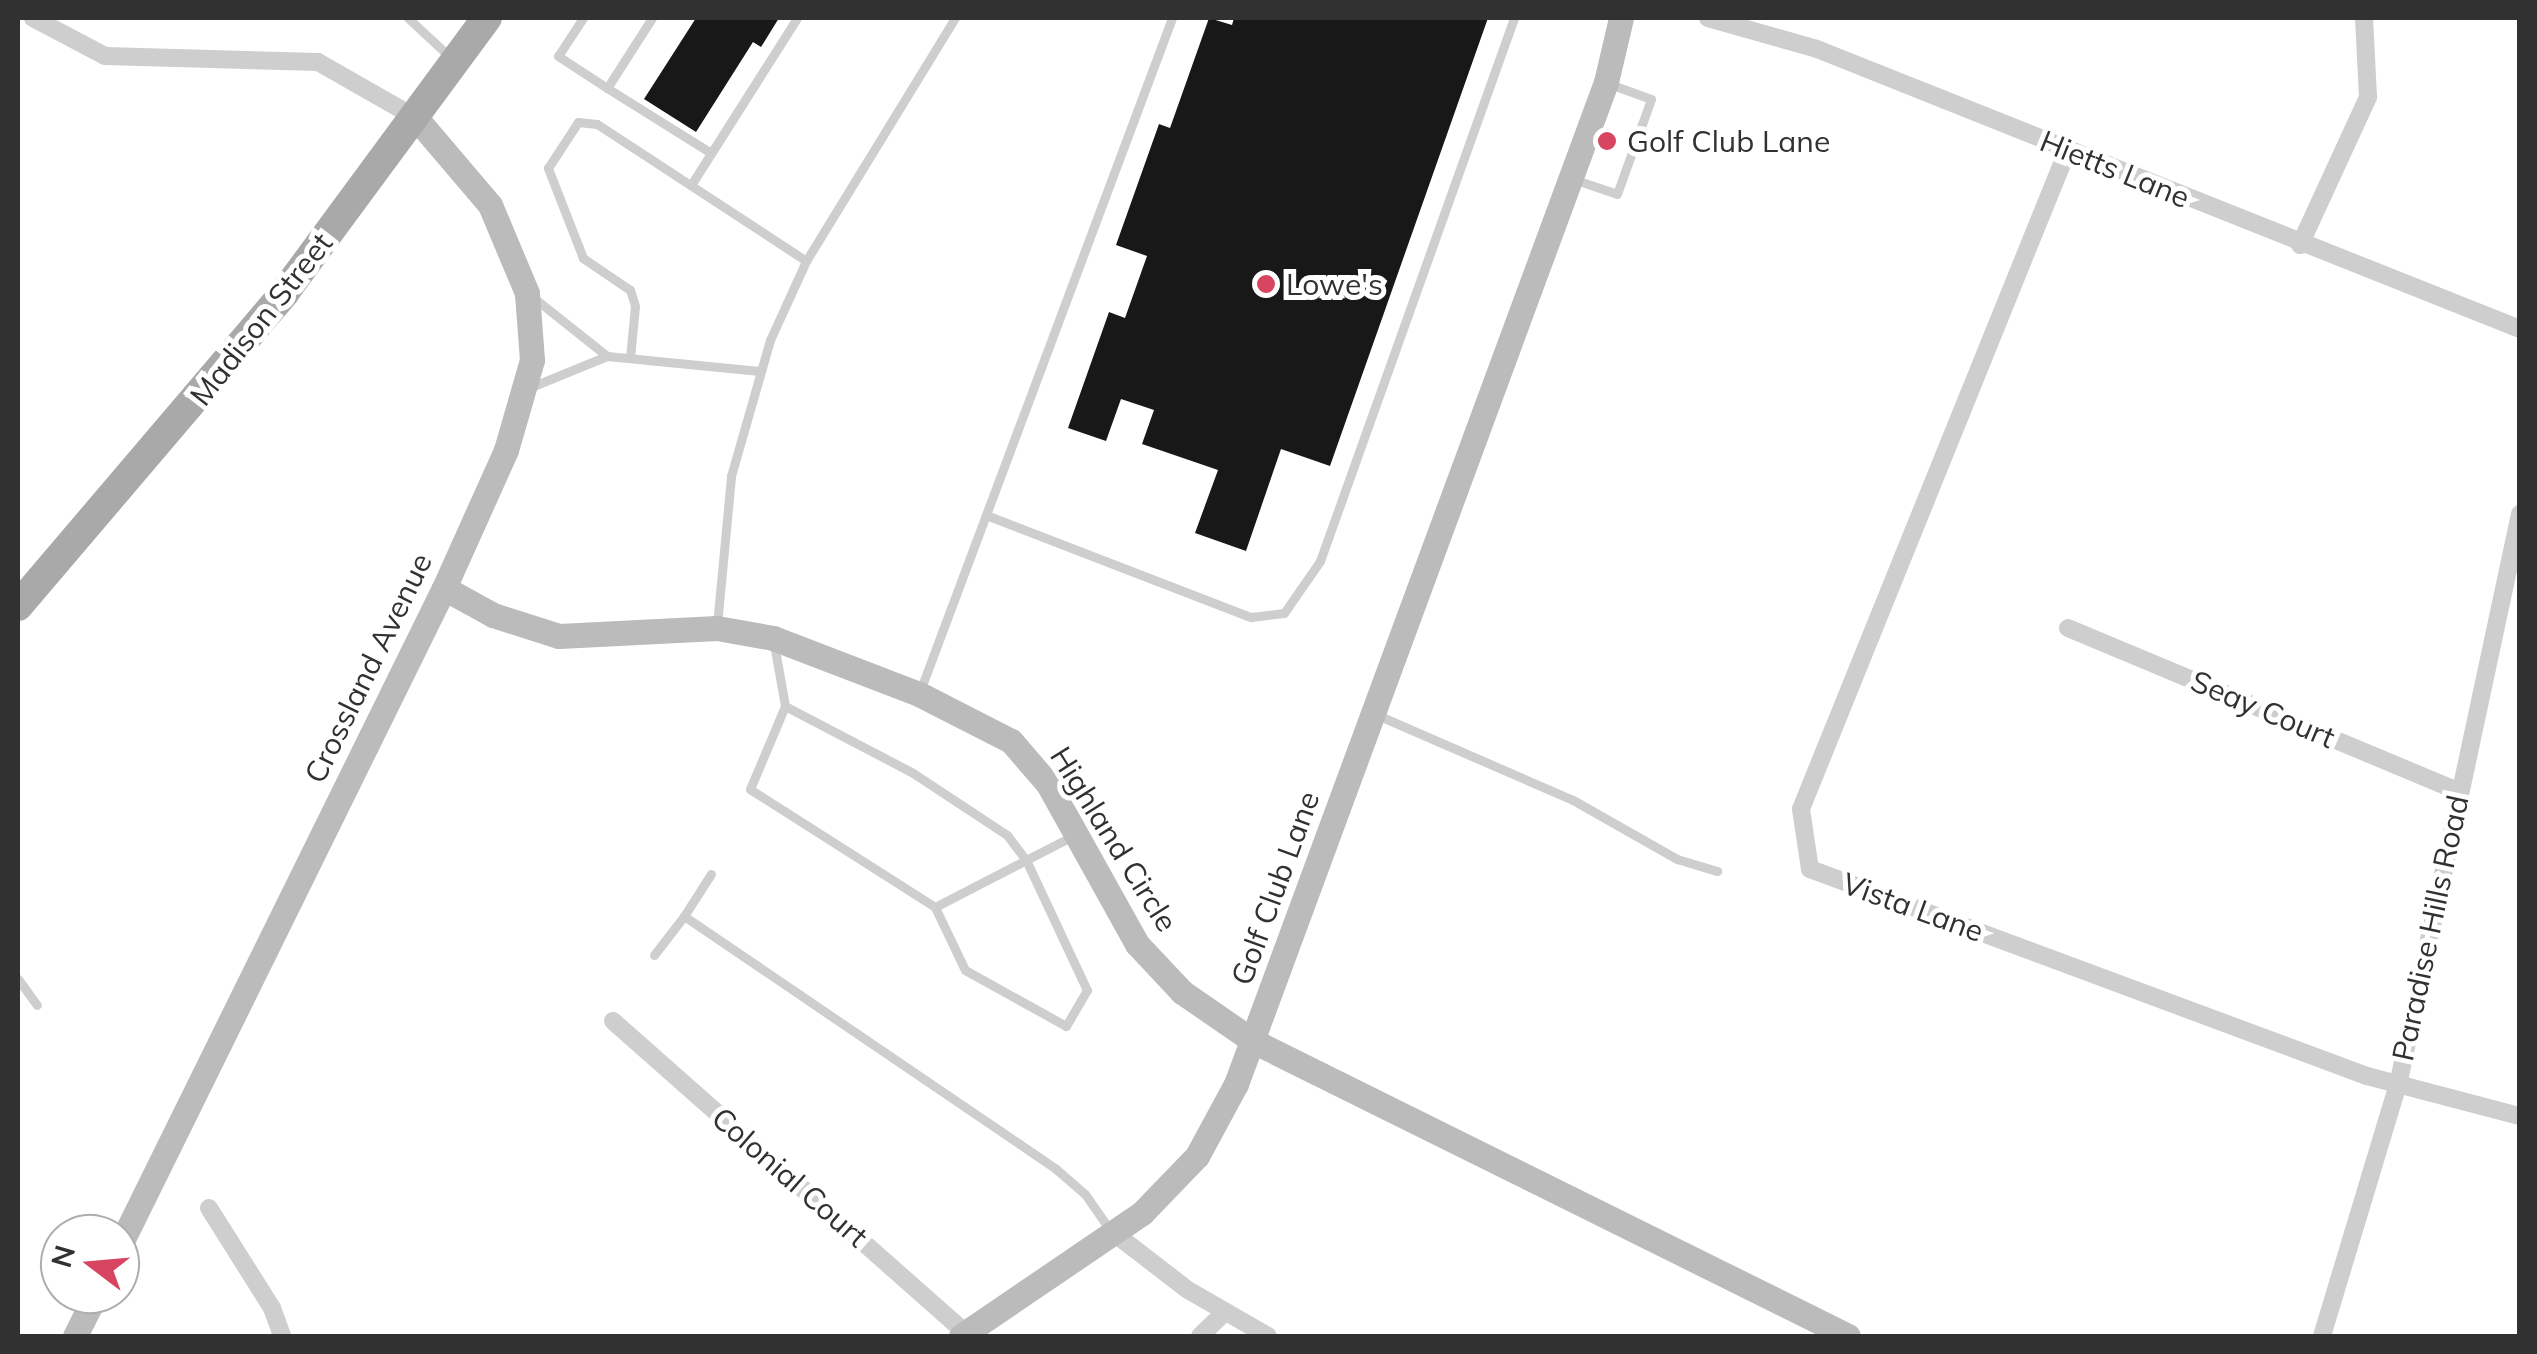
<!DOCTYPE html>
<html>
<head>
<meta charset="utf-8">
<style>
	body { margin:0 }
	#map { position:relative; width:2537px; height:1354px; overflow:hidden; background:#fff; font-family:Mulish,sans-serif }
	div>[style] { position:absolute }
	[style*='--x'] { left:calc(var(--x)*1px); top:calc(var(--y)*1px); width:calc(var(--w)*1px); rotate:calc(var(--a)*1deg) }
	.building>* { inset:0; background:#181818 }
	.lane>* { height:9px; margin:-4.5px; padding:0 4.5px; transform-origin:4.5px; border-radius:4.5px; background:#cecece }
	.street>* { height:18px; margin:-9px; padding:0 9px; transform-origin:9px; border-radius:9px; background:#cecece }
	.secondary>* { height:25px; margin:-12.5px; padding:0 12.5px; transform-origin:12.5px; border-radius:12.5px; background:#bbb }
	.primary>* { height:30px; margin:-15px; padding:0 15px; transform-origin:15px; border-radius:15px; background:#a9a9a9 }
	.dots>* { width:28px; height:28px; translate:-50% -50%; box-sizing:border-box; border:5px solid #fff; border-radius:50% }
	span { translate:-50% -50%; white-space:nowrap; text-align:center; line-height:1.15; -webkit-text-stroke:10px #fff; paint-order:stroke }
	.poi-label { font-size:30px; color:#313131 }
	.left { translate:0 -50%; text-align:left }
	.street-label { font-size:30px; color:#313131 }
	.frame { position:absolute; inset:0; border:20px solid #313131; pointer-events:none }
	.north { position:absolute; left:40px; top:1214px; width:100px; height:100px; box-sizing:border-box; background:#fff; border:2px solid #adadad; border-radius:50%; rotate:286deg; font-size:28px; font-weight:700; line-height:40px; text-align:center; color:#313131 }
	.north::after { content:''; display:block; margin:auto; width:35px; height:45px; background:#d74560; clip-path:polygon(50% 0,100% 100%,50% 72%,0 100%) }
</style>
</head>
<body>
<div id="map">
	<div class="building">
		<i style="clip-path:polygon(696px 18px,779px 18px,761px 47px,753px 42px,696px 132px,644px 99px)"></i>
		<i style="clip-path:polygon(1209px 18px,1232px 25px,1234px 18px,1488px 18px,1330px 466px,1281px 449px,1246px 551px,1195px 533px,1218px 470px,1142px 444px,1154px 410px,1121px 399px,1106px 441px,1068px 428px,1109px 312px,1125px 318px,1147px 256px,1116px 245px,1159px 124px,1170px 128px)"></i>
	</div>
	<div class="lane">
		<i style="--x:408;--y:18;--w:57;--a:42.9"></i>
		<i style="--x:583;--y:18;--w:45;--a:123.3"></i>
		<i style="--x:558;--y:56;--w:59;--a:33.1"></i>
		<i style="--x:652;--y:18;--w:83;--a:122.7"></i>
		<i style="--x:607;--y:88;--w:123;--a:32"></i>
		<i style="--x:1573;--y:179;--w:46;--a:18.8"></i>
		<i style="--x:1617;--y:194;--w:101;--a:-70.3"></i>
		<i style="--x:1651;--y:99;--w:47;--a:-160"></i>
		<i style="--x:691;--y:185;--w:198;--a:-57.6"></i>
		<i style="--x:534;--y:298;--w:93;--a:38.5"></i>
		<i style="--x:607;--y:356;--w:153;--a:5.6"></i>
		<i style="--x:630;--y:358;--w:52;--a:-84.5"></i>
		<i style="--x:635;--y:306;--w:17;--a:-107"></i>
		<i style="--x:630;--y:290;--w:57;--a:-145.8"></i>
		<i style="--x:583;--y:258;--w:97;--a:-111.3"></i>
		<i style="--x:548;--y:168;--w:55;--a:-56.9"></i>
		<i style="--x:578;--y:122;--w:19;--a:6"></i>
		<i style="--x:597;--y:124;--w:250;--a:33.2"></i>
		<i style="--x:531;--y:387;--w:82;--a:-22.2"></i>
		<i style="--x:986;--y:515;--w:284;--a:21.1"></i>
		<i style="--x:1251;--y:617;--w:33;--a:-7"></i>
		<i style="--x:1284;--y:613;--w:63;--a:-55.3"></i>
		<i style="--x:1320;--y:561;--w:577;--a:-70.34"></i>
		<i style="--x:717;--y:625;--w:150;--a:-84.6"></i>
		<i style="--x:731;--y:476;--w:141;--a:-74"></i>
		<i style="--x:770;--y:340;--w:87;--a:-65.5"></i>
		<i style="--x:806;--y:261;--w:285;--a:-58.5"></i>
		<i style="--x:774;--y:644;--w:63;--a:79.9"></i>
		<i style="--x:920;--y:691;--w:719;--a:-69.47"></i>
		<i style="--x:1375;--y:714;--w:216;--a:23.5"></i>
		<i style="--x:1573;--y:800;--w:120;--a:29.6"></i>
		<i style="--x:1677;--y:859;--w:42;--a:16.7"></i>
		<i style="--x:711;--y:874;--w:50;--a:122.7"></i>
		<i style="--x:684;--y:916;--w:450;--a:34.2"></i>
		<i style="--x:1056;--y:1169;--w:38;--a:41"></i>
		<i style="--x:1085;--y:1194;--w:44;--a:55.2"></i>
		<i style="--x:935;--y:907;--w:219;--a:-147.5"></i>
		<i style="--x:750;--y:789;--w:90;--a:-67.1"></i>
		<i style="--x:785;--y:706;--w:144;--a:27.6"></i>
		<i style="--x:913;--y:773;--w:113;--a:33.4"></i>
		<i style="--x:1007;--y:835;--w:31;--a:53"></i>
		<i style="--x:1026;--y:860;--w:144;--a:64.9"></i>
		<i style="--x:1087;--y:990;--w:42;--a:120.3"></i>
		<i style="--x:1066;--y:1026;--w:115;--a:-151"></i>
		<i style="--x:965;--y:970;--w:70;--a:-115.5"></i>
		<i style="--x:935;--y:907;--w:102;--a:-27.3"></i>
		<i style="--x:1026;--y:860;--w:53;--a:-27.1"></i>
		<i style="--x:654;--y:955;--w:49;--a:-52.4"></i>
		<i style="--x:18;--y:979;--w:32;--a:54"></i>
	</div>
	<div class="street">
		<i style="--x:33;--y:18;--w:81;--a:27.8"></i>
		<i style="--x:105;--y:56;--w:213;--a:1.6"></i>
		<i style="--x:318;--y:62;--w:113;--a:29.7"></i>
		<i style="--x:1708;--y:18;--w:113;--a:15.9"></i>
		<i style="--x:1817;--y:49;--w:757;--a:21.72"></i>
		<i style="--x:2068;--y:149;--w:712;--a:112.03"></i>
		<i style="--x:1801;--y:809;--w:61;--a:81.5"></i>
		<i style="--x:1810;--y:869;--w:594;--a:20.39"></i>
		<i style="--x:2367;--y:1076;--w:158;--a:14.7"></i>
		<i style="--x:2300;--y:245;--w:163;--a:-65.3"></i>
		<i style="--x:2368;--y:97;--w:79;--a:-92.9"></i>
		<i style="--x:2068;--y:628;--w:423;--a:22.7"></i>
		<i style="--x:613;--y:1021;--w:471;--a:41.5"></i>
		<i style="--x:209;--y:1208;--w:118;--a:57.8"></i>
		<i style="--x:272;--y:1308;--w:30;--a:70"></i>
		<i style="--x:1110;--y:1230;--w:98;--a:37.6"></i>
		<i style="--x:1188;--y:1290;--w:92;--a:29.9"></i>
		<i style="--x:1200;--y:1336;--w:35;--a:-44"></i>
		<i style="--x:2322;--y:1336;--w:262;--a:-73.2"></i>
		<i style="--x:2398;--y:1085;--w:584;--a:-77.94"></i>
	</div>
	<div class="secondary">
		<i style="--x:444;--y:588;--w:56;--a:28.9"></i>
		<i style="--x:493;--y:615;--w:69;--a:17.7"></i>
		<i style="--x:559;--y:636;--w:158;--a:-2.9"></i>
		<i style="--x:717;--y:628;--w:57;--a:10.1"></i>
		<i style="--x:773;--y:638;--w:156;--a:21"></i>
		<i style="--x:919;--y:694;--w:103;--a:27.1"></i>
		<i style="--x:1011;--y:741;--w:57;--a:49.3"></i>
		<i style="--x:1048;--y:784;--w:183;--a:60.9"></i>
		<i style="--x:1137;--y:944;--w:66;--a:46.8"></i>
		<i style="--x:1182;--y:992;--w:86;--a:34.6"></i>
		<i style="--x:1253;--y:1041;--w:664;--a:26.37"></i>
		<i style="--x:120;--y:1245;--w:733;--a:-63.75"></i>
		<i style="--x:444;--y:588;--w:151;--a:-65.8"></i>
		<i style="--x:506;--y:450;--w:94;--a:-73.9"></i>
		<i style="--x:532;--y:360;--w:67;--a:-94.3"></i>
		<i style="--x:527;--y:293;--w:95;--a:-112.8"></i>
		<i style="--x:490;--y:205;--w:114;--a:-130.4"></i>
		<i style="--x:75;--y:1336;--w:47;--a:-63.4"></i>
		<i style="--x:961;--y:1336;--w:219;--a:-34.2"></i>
		<i style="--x:1142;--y:1213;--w:79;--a:-46"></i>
		<i style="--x:1197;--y:1156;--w:82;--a:-61.6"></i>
		<i style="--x:1236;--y:1084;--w:1068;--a:-69.73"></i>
		<i style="--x:1606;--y:82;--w:66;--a:-76.8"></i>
	</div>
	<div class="primary">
		<i style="--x:18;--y:606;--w:411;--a:-49.6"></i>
		<i style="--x:284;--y:293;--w:342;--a:-53.6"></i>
	</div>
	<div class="dots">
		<i style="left:1607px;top:141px;background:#d74560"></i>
		<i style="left:1266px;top:284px;background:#d74560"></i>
	</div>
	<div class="poi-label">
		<span class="left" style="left:1627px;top:141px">Golf Club Lane</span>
		<span class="left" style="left:1286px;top:284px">Lowe's</span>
	</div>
	<div class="street-label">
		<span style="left:2115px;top:169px;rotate:22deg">Hietts Lane</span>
		<span style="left:261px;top:319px;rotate:-52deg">Madison Street</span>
		<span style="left:368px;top:668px;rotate:-64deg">Crossland Avenue</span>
		<span style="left:2263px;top:709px;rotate:23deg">Seay Court</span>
		<span style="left:1114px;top:839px;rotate:58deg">Highland Circle</span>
		<span style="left:1275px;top:888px;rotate:-70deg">Golf Club Lane</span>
		<span style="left:1913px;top:907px;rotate:20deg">Vista Lane</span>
		<span style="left:2430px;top:928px;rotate:-78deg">Paradise Hills Road</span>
		<span style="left:790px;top:1177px;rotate:41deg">Colonial Court</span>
	</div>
	<div class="frame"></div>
	<div class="north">N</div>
</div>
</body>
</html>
